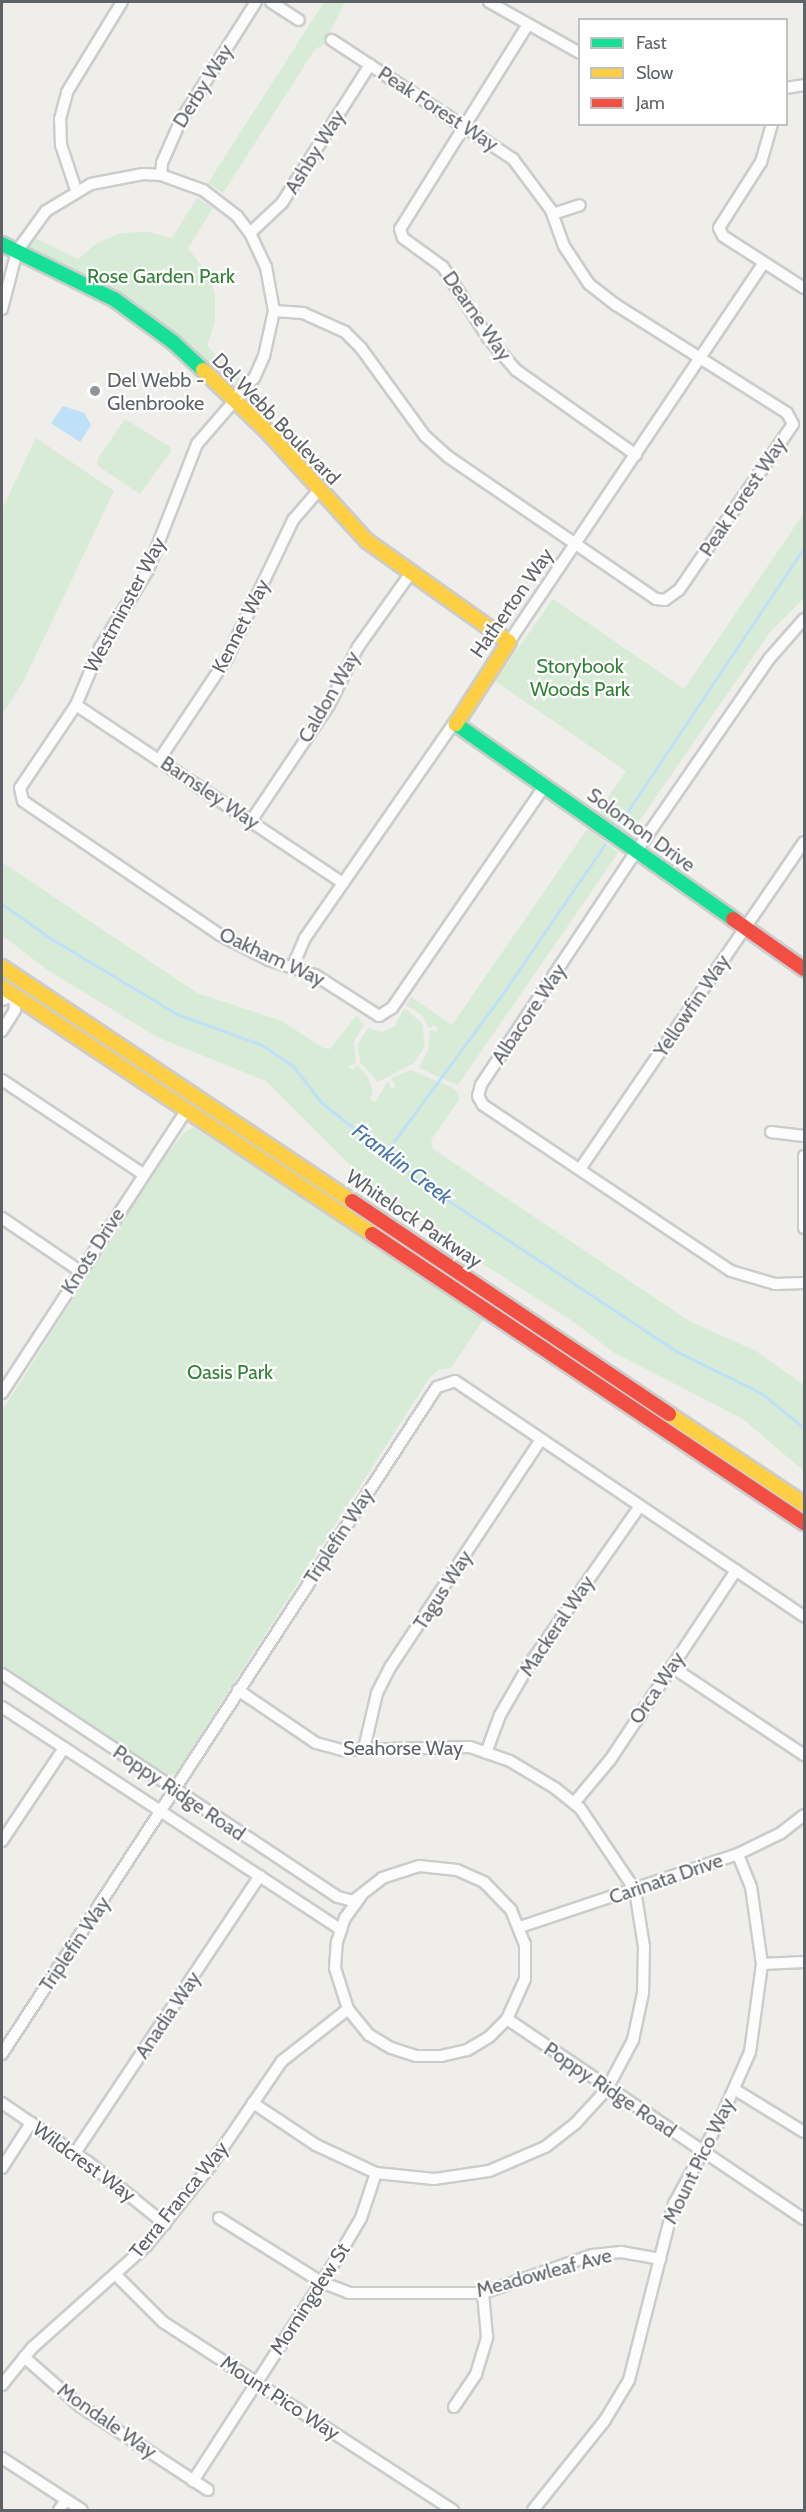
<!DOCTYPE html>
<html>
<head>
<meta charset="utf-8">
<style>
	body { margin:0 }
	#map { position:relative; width:806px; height:2512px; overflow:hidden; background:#efeeea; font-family:Cabin,sans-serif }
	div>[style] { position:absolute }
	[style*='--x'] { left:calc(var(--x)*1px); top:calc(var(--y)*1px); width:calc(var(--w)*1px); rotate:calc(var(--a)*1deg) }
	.green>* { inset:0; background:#d8ebd6 }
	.water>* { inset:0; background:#bfe0f9 }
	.stream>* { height:3px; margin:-1.5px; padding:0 1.5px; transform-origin:1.5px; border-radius:1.5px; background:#bfe0f9 }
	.roads { filter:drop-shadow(2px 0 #cbcccc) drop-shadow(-2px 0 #cbcccc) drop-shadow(0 2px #cbcccc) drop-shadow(0 -2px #cbcccc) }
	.street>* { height:10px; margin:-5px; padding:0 5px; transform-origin:5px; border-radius:5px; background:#fdfcfc }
	.fast>* { height:14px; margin:-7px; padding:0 7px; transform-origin:7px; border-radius:7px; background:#16e098 }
	.slow>* { height:14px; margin:-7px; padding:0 7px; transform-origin:7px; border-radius:7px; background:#ffcf43 }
	.jam>* { height:14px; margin:-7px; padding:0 7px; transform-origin:7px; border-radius:7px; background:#f24e42 }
	.dots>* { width:16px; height:16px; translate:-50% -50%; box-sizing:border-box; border:3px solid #fff; border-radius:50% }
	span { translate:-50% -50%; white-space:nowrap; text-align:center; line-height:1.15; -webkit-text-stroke:4.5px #fff; paint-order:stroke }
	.street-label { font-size:20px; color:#5f6368 }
	.park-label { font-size:20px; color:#348238 }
	.poi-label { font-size:20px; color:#5f6368 }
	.left { translate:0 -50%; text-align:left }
	.water-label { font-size:21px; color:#4174aa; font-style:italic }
	.frame { position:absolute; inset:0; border:3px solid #5f6368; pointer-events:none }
	.legend { position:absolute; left:578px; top:18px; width:210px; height:108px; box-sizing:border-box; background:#fff; border:2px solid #bfc1c3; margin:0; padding:8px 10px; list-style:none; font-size:18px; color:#5f6368 }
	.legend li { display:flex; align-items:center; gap:12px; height:30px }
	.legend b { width:30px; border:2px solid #bfc1c3 }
</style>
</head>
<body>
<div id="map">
	<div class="green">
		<i style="clip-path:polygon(324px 2px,345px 2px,323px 45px,315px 49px,223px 193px,208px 183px)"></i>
		<i style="clip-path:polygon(197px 198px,213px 208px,188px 248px,209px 276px,215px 295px,215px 321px,207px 346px,245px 383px,239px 389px,232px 389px,150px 314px,29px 249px,28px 244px,31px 236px,78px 259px,97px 243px,121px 233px,148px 232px,172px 238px)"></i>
		<i style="clip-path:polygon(125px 419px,170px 447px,171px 451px,140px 494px,98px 466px,97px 460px)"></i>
		<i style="clip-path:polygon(36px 438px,114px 491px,24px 680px,2px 715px,2px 509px)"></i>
		<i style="clip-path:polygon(804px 513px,804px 598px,770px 632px,629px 836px,623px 833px,601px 814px,601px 808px,626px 771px,495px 681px,553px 599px,684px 689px)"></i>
		<i style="clip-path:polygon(588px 828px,618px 853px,458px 1085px,419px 1068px,428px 1050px,430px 1030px,436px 1032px,438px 1028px,434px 1025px,429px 1029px,422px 1015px,406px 1005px,411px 997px,452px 1025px)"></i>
		<i style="clip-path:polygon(2px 862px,197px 993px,282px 1021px,323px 1048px,330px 1049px,357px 1015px,364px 1025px,354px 1041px,356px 1063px,348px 1067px,353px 1070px,357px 1065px,368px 1077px,373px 1091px,370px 1099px,375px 1102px,388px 1081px,391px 1088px,396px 1087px,391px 1078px,411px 1070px,451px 1087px,458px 1092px,459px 1100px,431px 1140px,433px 1149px,691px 1322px,756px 1351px,804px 1385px,804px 1471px,743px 1419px,613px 1352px,574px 1322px,450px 1243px,392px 1201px,389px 1195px,378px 1193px,266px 1081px,157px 1037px,46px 969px,2px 935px)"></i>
		<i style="clip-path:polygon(404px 1008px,422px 1023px,425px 1046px,414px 1063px,378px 1082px,360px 1062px,358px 1044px,368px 1028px,382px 1032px,395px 1026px)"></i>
		<i style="clip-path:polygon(193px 1127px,485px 1317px,451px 1368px,440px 1369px,430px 1377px,176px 1773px,167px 1778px,2px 1669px,2px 1411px,157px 1167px,183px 1134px)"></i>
	</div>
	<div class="water">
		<i style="clip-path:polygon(63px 406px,84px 413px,91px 425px,80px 442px,51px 423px)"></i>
	</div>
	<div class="stream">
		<i style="--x:617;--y:827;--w:336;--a:-56.2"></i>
		<i style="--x:2;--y:904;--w:59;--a:35.3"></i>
		<i style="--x:50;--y:938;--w:148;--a:30.9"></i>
		<i style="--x:177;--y:1014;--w:90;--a:20"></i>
		<i style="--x:262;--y:1045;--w:37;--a:34"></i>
		<i style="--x:293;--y:1066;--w:47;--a:51.9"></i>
		<i style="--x:322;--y:1103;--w:142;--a:38.2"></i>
		<i style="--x:434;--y:1191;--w:290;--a:33.5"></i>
		<i style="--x:676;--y:1351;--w:95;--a:26.3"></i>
		<i style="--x:761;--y:1393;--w:55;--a:39.1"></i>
		<i style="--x:386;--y:1152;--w:194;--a:-53.6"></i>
		<i style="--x:501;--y:996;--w:184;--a:-55.6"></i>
	</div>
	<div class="roads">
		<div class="street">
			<i style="--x:271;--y:2;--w:33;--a:33"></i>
			<i style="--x:489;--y:2;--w:104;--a:29.3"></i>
			<i style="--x:527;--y:26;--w:239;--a:122"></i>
			<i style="--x:400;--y:229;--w:9;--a:72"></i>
			<i style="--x:403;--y:238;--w:49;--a:35.9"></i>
			<i style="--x:443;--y:267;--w:84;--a:57.6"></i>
			<i style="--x:488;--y:338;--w:43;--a:48.8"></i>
			<i style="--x:516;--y:370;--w:147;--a:35.3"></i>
			<i style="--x:786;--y:88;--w:18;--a:-9"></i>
			<i style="--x:772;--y:124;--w:40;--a:106"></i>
			<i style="--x:761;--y:162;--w:78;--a:122.5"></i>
			<i style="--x:719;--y:228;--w:9;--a:63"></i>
			<i style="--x:723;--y:236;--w:96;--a:32.7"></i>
			<i style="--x:161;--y:175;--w:12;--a:-85"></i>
			<i style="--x:162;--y:163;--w:45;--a:-66.3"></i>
			<i style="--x:180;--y:122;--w:142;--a:-57.7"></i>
			<i style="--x:76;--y:190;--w:47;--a:-108.4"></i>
			<i style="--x:61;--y:145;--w:26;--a:-92"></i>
			<i style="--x:60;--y:119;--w:28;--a:-75"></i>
			<i style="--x:67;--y:92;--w:105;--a:-58.6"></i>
			<i style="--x:553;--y:214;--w:28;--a:-18"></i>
			<i style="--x:250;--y:233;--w:44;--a:-43.2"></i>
			<i style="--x:282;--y:203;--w:164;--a:-57.5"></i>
			<i style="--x:2;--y:309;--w:60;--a:-75.5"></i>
			<i style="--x:17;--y:251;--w:49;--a:-54.1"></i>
			<i style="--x:46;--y:211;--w:52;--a:-31"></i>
			<i style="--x:91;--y:184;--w:53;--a:-10.9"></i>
			<i style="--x:143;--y:174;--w:18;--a:3"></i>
			<i style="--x:161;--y:175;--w:45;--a:19.7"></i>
			<i style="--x:203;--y:190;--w:43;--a:37.4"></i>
			<i style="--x:237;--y:216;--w:21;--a:53"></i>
			<i style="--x:250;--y:233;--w:38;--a:65"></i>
			<i style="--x:266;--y:267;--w:45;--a:79.7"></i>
			<i style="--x:274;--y:311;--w:46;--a:102.5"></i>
			<i style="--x:264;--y:356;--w:24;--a:114"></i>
			<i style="--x:254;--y:378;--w:87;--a:130.8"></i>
			<i style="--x:197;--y:444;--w:135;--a:111.3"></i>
			<i style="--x:148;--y:570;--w:92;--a:121.6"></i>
			<i style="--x:100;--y:648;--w:62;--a:112.8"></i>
			<i style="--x:76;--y:705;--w:100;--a:124"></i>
			<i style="--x:20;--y:788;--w:13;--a:77"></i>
			<i style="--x:23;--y:801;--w:238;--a:34.2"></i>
			<i style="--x:220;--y:935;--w:55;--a:27"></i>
			<i style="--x:269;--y:960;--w:48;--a:18.1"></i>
			<i style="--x:315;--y:975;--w:76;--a:32.6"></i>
			<i style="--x:379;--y:1016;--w:15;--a:-32"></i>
			<i style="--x:392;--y:1008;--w:270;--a:-55.5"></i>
			<i style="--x:274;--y:311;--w:29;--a:4"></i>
			<i style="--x:303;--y:313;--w:46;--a:24.3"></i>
			<i style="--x:345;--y:332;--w:23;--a:45"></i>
			<i style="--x:361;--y:348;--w:109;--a:54"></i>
			<i style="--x:425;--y:436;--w:30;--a:42"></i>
			<i style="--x:447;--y:456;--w:253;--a:34.4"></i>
			<i style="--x:656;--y:599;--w:9;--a:6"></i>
			<i style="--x:665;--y:600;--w:17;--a:-36"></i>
			<i style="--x:679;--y:590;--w:201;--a:-55.5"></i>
			<i style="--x:793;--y:424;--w:13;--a:-119"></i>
			<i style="--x:787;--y:413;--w:202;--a:-147.7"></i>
			<i style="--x:616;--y:305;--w:34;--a:-142"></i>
			<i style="--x:589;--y:284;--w:45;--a:-123.3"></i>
			<i style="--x:564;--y:246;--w:38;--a:-110"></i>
			<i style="--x:551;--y:210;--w:64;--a:-126.7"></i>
			<i style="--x:513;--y:159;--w:217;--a:-146.7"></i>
			<i style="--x:804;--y:619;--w:53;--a:131.2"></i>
			<i style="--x:769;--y:659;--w:236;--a:124.6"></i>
			<i style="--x:635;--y:853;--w:278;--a:123.6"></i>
			<i style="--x:481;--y:1085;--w:11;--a:105"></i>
			<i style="--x:478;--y:1096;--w:10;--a:61"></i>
			<i style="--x:483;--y:1105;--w:298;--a:33.8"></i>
			<i style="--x:731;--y:1271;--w:46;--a:16.5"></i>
			<i style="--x:775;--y:1284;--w:29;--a:-2"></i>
			<i style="--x:509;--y:642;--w:457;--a:-56.1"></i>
			<i style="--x:76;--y:705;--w:321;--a:33.7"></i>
			<i style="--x:159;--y:760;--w:123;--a:-56.3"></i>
			<i style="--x:227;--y:658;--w:153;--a:-64.4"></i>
			<i style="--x:293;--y:520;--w:38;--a:-49"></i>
			<i style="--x:251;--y:821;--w:140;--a:-56.1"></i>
			<i style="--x:329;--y:705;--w:65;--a:-63.4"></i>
			<i style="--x:358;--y:647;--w:90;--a:-54.5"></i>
			<i style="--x:293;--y:966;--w:30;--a:-67"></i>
			<i style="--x:305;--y:938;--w:262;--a:-55.3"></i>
			<i style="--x:2;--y:1000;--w:13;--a:-18"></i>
			<i style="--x:14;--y:996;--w:14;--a:86"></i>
			<i style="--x:15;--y:1010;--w:25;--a:122"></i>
			<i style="--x:2;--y:1080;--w:169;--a:33.7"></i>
			<i style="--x:771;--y:1132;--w:33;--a:7"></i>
			<i style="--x:804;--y:1156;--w:72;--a:90"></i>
			<i style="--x:580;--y:1169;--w:396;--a:-55.6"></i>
			<i style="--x:2;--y:1218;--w:94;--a:34.2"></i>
			<i style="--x:2;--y:1393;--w:337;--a:-56.9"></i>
			<i style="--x:672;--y:1667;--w:159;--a:33.7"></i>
			<i style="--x:2;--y:1674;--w:403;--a:33.6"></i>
			<i style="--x:338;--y:1897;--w:16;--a:15"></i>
			<i style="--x:353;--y:1901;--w:37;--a:-38"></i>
			<i style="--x:382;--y:1878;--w:39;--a:-18"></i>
			<i style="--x:419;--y:1866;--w:38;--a:6"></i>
			<i style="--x:457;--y:1870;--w:30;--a:24"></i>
			<i style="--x:484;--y:1882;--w:39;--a:46"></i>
			<i style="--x:511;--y:1910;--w:37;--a:68"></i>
			<i style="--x:525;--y:1944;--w:35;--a:90"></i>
			<i style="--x:525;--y:1979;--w:44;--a:114.2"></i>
			<i style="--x:507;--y:2019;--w:25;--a:135"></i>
			<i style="--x:489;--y:2037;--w:26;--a:149"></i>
			<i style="--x:467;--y:2050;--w:26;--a:167"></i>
			<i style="--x:442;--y:2056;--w:26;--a:180"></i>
			<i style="--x:416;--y:2056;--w:26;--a:-162"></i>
			<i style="--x:391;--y:2048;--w:26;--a:-149"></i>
			<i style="--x:369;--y:2035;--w:33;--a:-129"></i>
			<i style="--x:348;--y:2009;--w:43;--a:-107.6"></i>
			<i style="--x:335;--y:1968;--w:26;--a:-86"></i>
			<i style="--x:337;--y:1942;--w:25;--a:-72"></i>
			<i style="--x:345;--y:1918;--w:26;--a:-54"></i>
			<i style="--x:238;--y:1690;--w:94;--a:34.2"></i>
			<i style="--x:316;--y:1743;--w:28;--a:15"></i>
			<i style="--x:343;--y:1750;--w:127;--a:-1.4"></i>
			<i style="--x:470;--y:1747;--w:42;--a:19.3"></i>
			<i style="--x:510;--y:1761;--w:52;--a:31"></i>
			<i style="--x:555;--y:1788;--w:32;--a:39"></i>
			<i style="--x:580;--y:1808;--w:99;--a:56.1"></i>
			<i style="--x:635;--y:1890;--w:58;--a:81"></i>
			<i style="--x:644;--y:1947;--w:46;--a:91.2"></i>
			<i style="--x:643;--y:1993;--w:48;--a:102"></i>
			<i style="--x:633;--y:2040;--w:55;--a:118"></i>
			<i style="--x:607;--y:2089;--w:46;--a:132.4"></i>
			<i style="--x:576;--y:2123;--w:39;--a:142"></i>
			<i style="--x:545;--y:2147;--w:61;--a:156.8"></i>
			<i style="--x:489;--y:2171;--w:56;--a:171.7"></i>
			<i style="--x:434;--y:2179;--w:58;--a:-174.1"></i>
			<i style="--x:376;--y:2173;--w:66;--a:-155"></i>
			<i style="--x:316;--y:2145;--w:76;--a:-146.3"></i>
			<i style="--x:2;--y:1707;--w:406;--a:33.3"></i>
			<i style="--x:364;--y:1749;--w:57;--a:-76.9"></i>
			<i style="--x:377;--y:1693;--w:30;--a:-63"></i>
			<i style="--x:391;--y:1666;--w:272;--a:-56.5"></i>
			<i style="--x:486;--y:1753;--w:40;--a:-69.8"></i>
			<i style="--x:500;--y:1715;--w:58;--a:-59.9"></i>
			<i style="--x:529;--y:1665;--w:194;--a:-55.1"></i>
			<i style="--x:574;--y:1803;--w:56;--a:-50.1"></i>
			<i style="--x:610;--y:1760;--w:228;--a:-56.4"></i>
			<i style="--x:2;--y:1841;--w:112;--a:-56.3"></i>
			<i style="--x:520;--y:1927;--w:230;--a:-18.5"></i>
			<i style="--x:738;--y:1854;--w:48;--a:-26"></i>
			<i style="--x:781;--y:1833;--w:29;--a:-38"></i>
			<i style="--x:762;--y:1964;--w:42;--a:-2.7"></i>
			<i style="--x:507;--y:2019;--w:358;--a:34"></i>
			<i style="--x:2;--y:2054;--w:796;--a:-56.89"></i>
			<i style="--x:437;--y:1387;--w:19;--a:-18"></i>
			<i style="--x:455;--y:1381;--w:421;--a:34"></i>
			<i style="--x:734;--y:2089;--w:82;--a:31.6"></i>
			<i style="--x:2;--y:2103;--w:104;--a:34.5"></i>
			<i style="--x:88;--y:2162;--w:99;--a:38.8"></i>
			<i style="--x:75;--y:2153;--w:333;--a:-56.3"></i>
			<i style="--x:2;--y:2168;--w:54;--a:-57.2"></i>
			<i style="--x:219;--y:2218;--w:120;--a:32.1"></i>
			<i style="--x:321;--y:2282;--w:30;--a:21"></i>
			<i style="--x:349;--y:2293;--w:134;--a:0"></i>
			<i style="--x:483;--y:2293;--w:115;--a:-19.2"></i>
			<i style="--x:592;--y:2255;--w:29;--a:-6"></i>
			<i style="--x:621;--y:2252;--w:40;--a:10"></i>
			<i style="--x:116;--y:2275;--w:66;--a:45"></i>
			<i style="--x:163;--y:2322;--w:346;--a:33"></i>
			<i style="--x:24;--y:2357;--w:74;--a:41.2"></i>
			<i style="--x:80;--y:2406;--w:153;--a:33.3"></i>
			<i style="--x:2;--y:2385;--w:48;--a:-51"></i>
			<i style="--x:32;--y:2348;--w:154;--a:-41.8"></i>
			<i style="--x:147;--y:2245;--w:102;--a:-51.3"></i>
			<i style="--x:211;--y:2165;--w:126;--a:-55.7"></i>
			<i style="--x:282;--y:2061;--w:84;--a:-38.2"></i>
			<i style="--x:454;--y:2407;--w:40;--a:-56"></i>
			<i style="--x:476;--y:2374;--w:39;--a:-73"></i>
			<i style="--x:487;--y:2337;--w:44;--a:-95.2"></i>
			<i style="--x:2;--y:2458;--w:95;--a:33"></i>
			<i style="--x:193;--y:2481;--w:267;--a:-57.1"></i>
			<i style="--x:338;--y:2257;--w:45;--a:-59.5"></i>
			<i style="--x:361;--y:2218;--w:47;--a:-71.6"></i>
			<i style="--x:59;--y:2510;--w:12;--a:-55"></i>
			<i style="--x:533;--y:2510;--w:115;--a:-51.3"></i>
			<i style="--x:605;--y:2420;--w:47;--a:-59"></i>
			<i style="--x:629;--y:2380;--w:182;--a:-75.7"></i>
			<i style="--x:674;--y:2204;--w:96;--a:-61.3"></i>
			<i style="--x:720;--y:2120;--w:74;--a:-66.2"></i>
			<i style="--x:750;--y:2052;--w:89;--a:-82.2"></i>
			<i style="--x:762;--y:1964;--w:78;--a:-98.1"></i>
			<i style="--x:751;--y:1887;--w:35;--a:-112"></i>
		</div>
		<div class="fast">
			<i style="--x:2;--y:244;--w:125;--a:26.2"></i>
			<i style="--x:114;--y:299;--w:73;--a:36.1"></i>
			<i style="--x:173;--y:342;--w:41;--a:43"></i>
			<i style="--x:456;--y:724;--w:339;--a:35.1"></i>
		</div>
		<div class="slow">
			<i style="--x:203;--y:370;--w:86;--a:43.6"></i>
			<i style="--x:265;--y:429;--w:151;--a:47.7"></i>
			<i style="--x:367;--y:541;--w:174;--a:35.4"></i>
			<i style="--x:509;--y:642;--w:98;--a:122.9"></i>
			<i style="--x:2;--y:967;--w:421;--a:33.8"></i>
			<i style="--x:2;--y:987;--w:445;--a:33.7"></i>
			<i style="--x:669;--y:1414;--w:162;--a:33.7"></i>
		</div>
		<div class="jam">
			<i style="--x:733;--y:919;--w:87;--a:35.2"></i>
			<i style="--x:352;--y:1201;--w:382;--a:33.9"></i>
			<i style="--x:372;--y:1234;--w:520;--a:33.78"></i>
		</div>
	</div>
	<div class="dots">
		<i style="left:95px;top:391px;background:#919496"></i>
	</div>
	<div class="street-label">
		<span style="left:203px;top:86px;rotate:-58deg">Derby Way</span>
		<span style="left:438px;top:109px;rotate:33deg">Peak Forest Way</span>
		<span style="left:315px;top:152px;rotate:-58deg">Ashby Way</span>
		<span style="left:477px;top:316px;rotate:55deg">Dearne Way</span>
		<span style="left:276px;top:419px;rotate:46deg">Del Webb Boulevard</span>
		<span style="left:743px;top:497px;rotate:-56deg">Peak Forest Way</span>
		<span style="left:512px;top:603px;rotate:-55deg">Hatherton Way</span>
		<span style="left:125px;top:605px;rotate:-62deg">Westminster Way</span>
		<span style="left:241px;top:626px;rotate:-63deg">Kennet Way</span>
		<span style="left:329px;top:697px;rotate:-60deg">Caldon Way</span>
		<span style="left:210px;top:793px;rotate:34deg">Barnsley Way</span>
		<span style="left:641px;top:830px;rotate:36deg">Solomon Drive</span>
		<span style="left:272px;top:957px;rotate:25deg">Oakham Way</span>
		<span style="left:692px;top:1006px;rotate:-56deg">Yellowfin Way</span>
		<span style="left:529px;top:1014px;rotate:-56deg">Albacore Way</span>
		<span style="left:414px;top:1219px;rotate:34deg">Whitelock Parkway</span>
		<span style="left:93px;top:1251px;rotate:-57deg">Knots Drive</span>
		<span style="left:339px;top:1536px;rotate:-57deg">Triplefin Way</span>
		<span style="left:443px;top:1590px;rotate:-57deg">Tagus Way</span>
		<span style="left:557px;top:1626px;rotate:-56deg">Mackeral Way</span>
		<span style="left:657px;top:1688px;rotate:-56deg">Orca Way</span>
		<span style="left:403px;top:1748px">Seahorse Way</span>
		<span style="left:179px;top:1793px;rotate:34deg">Poppy Ridge Road</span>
		<span style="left:666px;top:1879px;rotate:-19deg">Carinata Drive</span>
		<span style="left:75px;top:1944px;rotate:-56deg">Triplefin Way</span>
		<span style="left:168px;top:2015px;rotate:-56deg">Anadia Way</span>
		<span style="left:610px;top:2090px;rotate:34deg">Poppy Ridge Road</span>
		<span style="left:699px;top:2161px;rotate:-64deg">Mount Pico Way</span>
		<span style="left:84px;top:2162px;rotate:36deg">Wildcrest Way</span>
		<span style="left:179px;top:2200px;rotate:-51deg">Terra Franca Way</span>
		<span style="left:544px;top:2273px;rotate:-15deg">Meadowleaf Ave</span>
		<span style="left:310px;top:2299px;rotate:-57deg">Morningdew St</span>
		<span style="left:280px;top:2398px;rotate:33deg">Mount Pico Way</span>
		<span style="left:107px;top:2421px;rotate:35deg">Mondale Way</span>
	</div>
	<div class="park-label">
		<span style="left:161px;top:276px">Rose Garden Park</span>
		<span style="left:580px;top:678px">Storybook<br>Woods Park</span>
		<span style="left:230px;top:1372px">Oasis Park</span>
	</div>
	<div class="poi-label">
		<span class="left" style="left:107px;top:392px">Del Webb -<br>Glenbrooke</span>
	</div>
	<div class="water-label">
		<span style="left:402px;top:1164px;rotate:37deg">Franklin Creek</span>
	</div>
	<div class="frame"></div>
	<ul class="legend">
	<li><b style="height:8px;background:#16e098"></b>Fast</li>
	<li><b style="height:8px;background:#ffcf43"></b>Slow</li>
	<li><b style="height:8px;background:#f24e42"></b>Jam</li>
	</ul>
</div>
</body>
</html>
